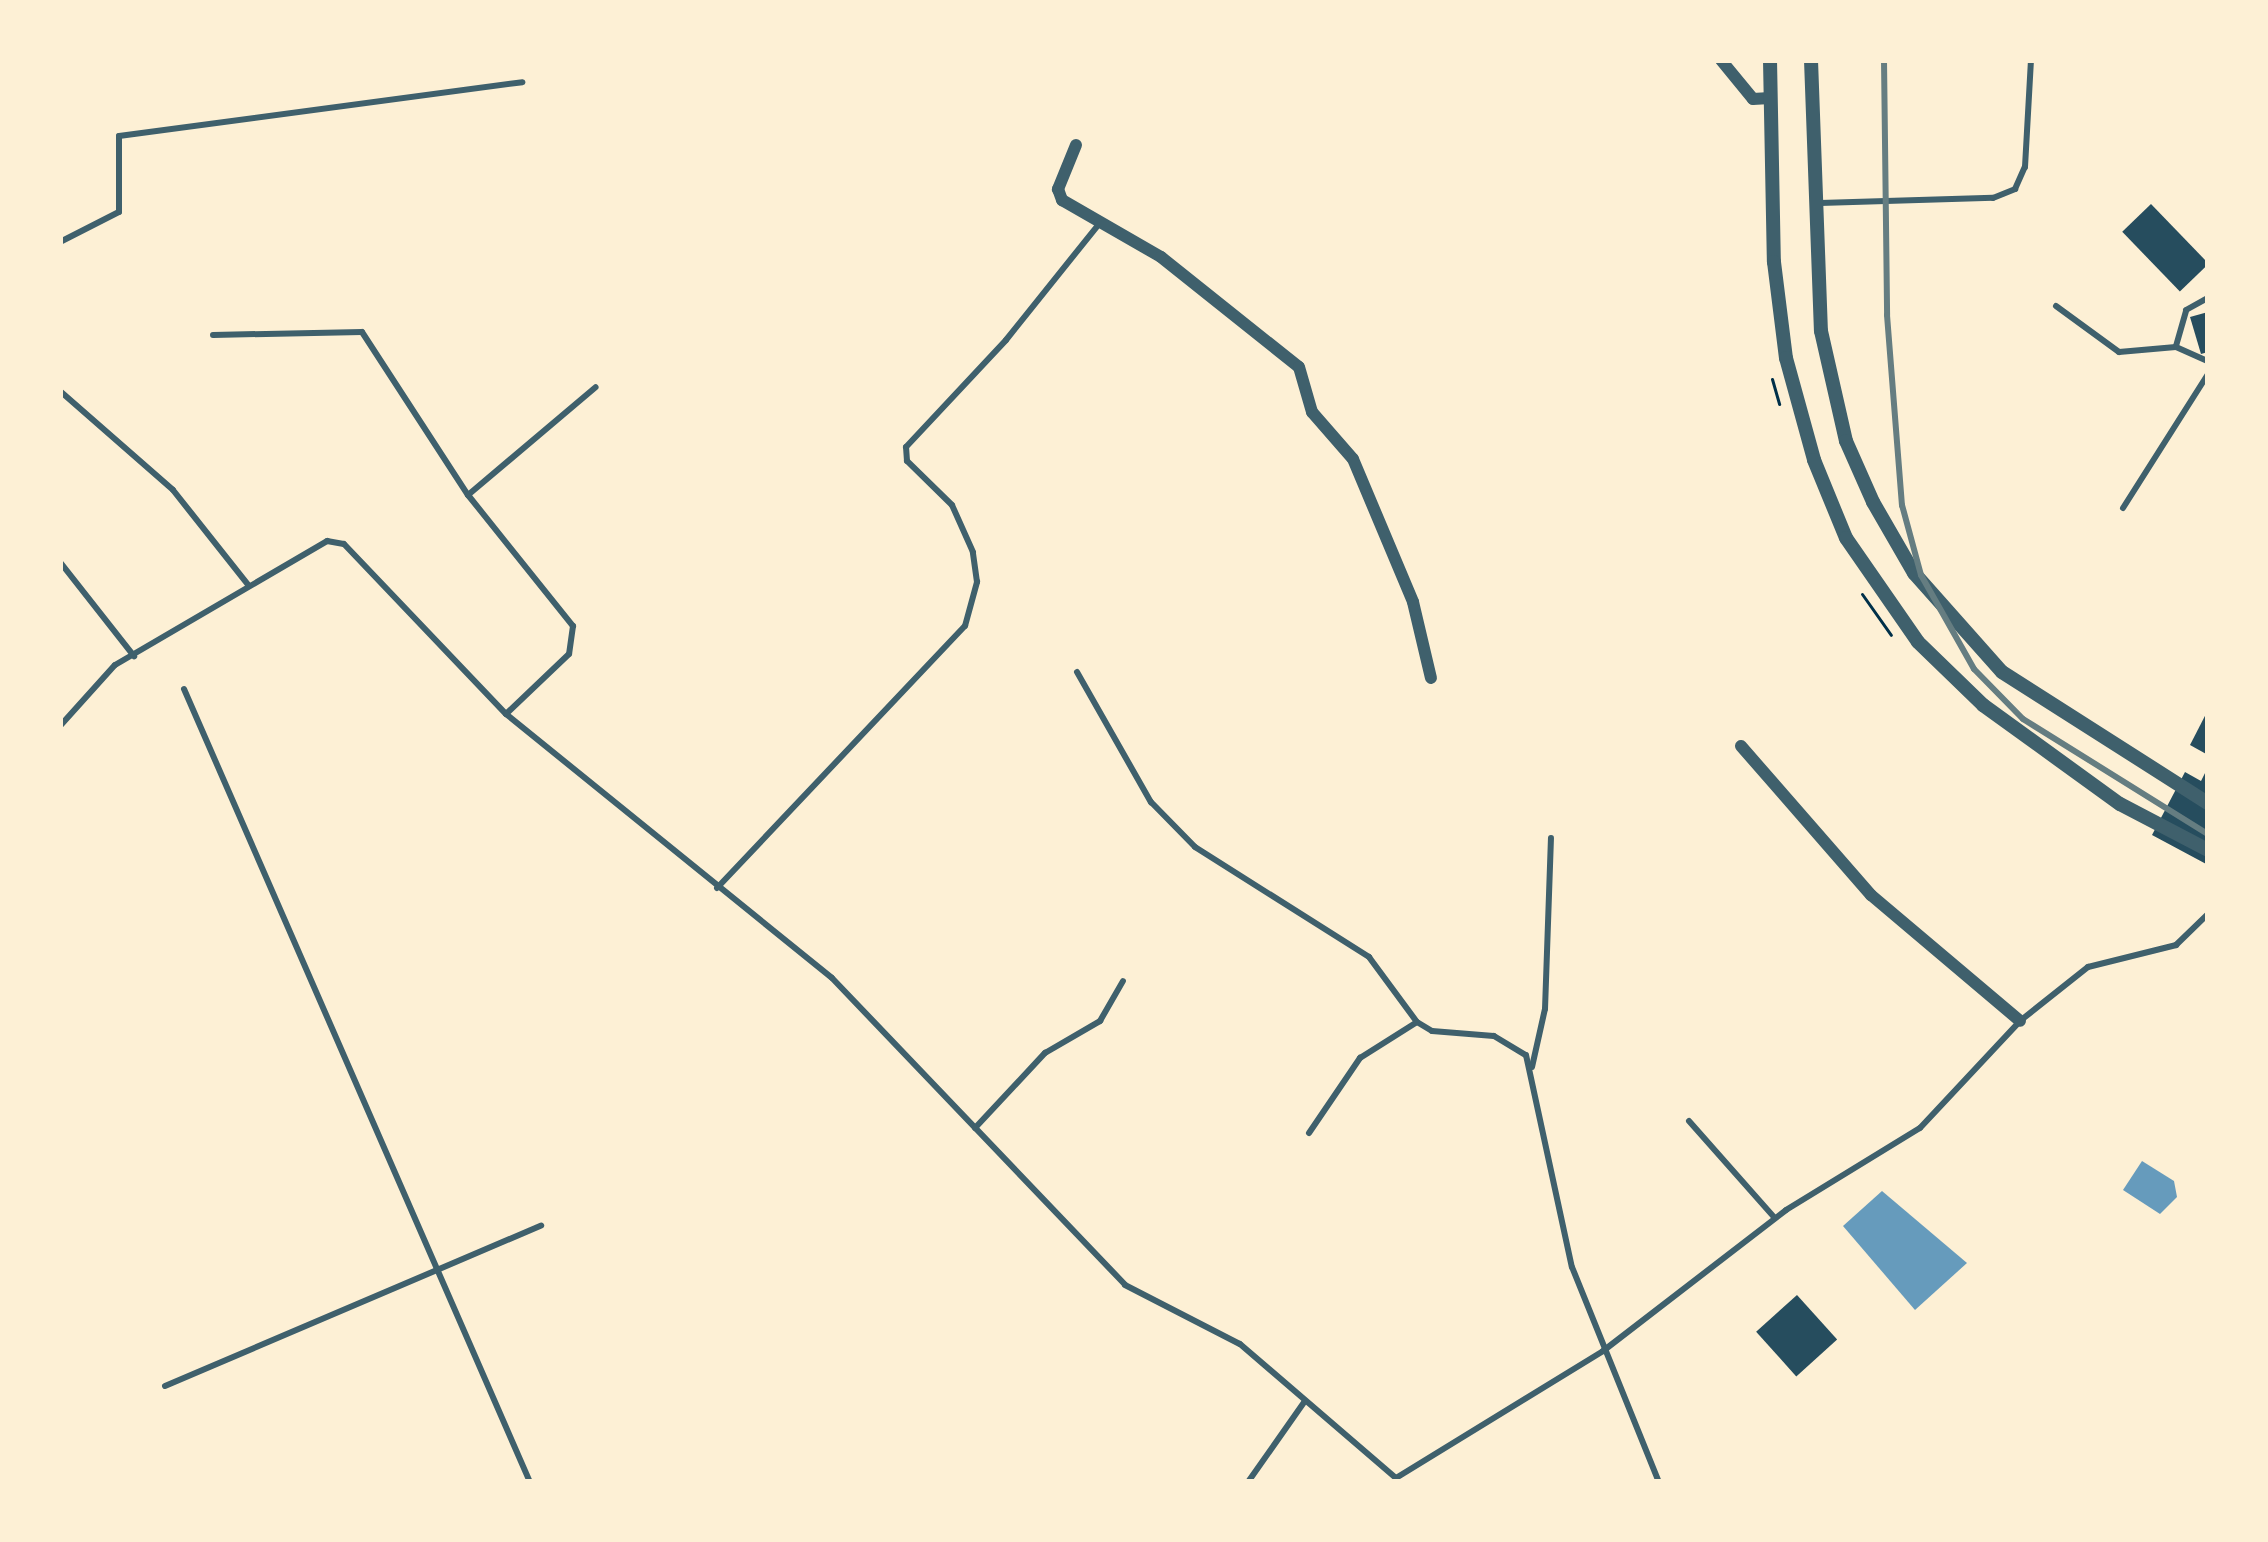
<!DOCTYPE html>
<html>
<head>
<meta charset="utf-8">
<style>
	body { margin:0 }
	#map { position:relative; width:2268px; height:1542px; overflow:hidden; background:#fdf0d5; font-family:Poppins,sans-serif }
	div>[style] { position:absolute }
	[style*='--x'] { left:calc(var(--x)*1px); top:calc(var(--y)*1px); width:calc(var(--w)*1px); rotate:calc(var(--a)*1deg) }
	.water>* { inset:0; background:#669bbc }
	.building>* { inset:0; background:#264d5e; transform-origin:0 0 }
	.path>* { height:3px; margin:-1.5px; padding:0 1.5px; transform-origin:1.5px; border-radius:1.5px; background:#003049 }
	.service>* { height:6px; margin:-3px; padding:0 3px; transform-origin:3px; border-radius:3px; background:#3f606c }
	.minor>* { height:12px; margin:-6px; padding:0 6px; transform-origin:6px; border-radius:6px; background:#3f606c }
	.tertiary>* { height:14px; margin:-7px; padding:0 7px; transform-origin:7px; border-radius:7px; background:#3f606c }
	.rail>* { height:6px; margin:-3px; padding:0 3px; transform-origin:3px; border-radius:3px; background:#657d81 }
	span { translate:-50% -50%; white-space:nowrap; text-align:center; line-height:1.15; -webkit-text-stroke:12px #fdf0d5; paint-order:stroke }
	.frame { position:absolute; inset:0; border:63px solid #fdf0d5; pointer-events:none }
</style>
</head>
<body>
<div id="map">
	<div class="water">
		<i style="clip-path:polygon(2142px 1161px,2174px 1181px,2177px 1197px,2160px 1214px,2123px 1190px)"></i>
		<i style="clip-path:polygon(1882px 1191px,1967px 1263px,1915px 1310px,1843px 1226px)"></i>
	</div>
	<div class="building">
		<i style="left:2151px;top:204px;width:83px;height:40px;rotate:46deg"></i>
		<i style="clip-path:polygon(2208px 312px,2208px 352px,2201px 354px,2190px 317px)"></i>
		<i style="clip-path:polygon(2208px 710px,2208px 755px,2190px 745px)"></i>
		<i style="clip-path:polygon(2208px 767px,2208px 865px,2152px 835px,2185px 772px,2201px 781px)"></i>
		<i style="left:1797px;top:1295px;width:60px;height:55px;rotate:48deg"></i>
	</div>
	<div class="path">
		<i style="--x:1772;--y:379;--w:26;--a:74"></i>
		<i style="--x:1862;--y:594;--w:50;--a:54.7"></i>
	</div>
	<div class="service">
		<i style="--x:1820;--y:203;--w:173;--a:-1.7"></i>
		<i style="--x:1993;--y:198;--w:24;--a:-22"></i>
		<i style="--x:2015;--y:189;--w:24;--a:-66"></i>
		<i style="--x:2025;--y:167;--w:107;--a:-86.8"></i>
		<i style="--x:60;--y:242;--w:66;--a:-27"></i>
		<i style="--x:119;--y:212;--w:76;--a:-90"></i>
		<i style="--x:119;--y:136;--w:407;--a:-7.6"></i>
		<i style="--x:2056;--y:306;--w:78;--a:36.1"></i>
		<i style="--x:2119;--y:352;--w:57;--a:-5"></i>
		<i style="--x:2176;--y:347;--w:35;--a:24"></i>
		<i style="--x:213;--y:335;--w:149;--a:-1.2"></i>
		<i style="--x:362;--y:332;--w:194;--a:57"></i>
		<i style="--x:468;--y:495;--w:168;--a:51.3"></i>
		<i style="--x:573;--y:626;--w:28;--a:98"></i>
		<i style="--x:569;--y:654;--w:87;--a:136.4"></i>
		<i style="--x:2176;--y:346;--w:37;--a:-74"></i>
		<i style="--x:2186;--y:310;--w:25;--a:-29"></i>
		<i style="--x:60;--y:391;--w:150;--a:41.2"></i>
		<i style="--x:173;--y:490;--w:122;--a:51.6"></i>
		<i style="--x:468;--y:495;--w:167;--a:-40.2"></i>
		<i style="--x:2123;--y:508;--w:159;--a:-57.6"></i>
		<i style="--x:60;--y:562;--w:120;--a:51.8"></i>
		<i style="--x:1077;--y:672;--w:150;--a:60.4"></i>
		<i style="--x:1151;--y:802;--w:63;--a:45.6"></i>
		<i style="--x:1195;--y:847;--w:206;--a:32.3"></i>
		<i style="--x:1369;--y:957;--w:81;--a:53.6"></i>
		<i style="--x:1417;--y:1022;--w:17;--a:31"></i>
		<i style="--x:1432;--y:1031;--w:62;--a:4.6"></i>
		<i style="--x:1494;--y:1036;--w:37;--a:31"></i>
		<i style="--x:1526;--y:1055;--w:217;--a:77.8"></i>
		<i style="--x:1572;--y:1267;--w:232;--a:68"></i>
		<i style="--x:184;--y:689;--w:865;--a:66.43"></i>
		<i style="--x:60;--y:726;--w:82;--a:-48"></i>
		<i style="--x:115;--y:665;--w:246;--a:-30.3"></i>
		<i style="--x:327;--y:541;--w:17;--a:10"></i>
		<i style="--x:344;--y:544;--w:235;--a:46.4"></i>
		<i style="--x:506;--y:714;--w:419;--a:39"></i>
		<i style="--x:832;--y:978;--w:424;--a:46.3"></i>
		<i style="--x:1125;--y:1285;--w:129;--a:27.2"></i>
		<i style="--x:1240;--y:1344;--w:206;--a:40.7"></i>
		<i style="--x:1396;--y:1478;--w:243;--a:-31.5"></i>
		<i style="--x:1603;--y:1351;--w:231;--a:-37.6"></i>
		<i style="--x:1786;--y:1210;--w:157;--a:-31.5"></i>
		<i style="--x:1920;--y:1128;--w:146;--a:-46.9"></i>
		<i style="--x:2020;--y:1021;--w:87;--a:-38.5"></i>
		<i style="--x:2088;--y:967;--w:91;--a:-14"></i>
		<i style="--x:2176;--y:945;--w:45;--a:-44.1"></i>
		<i style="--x:717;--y:888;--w:361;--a:-46.6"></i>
		<i style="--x:965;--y:626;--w:46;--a:-74.7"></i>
		<i style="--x:977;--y:582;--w:30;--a:-98"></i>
		<i style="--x:973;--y:552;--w:51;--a:-114.1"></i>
		<i style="--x:952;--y:505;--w:63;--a:-135.6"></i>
		<i style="--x:907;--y:461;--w:14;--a:-94"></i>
		<i style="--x:906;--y:447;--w:146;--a:-46.9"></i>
		<i style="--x:1006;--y:340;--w:147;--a:-51.3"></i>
		<i style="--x:1532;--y:1067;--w:59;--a:-77.4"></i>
		<i style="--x:1545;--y:1009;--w:171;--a:-88"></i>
		<i style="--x:1689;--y:1121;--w:128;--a:48.5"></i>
		<i style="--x:975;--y:1128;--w:103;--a:-47"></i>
		<i style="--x:1045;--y:1053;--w:64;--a:-30.2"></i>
		<i style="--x:1100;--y:1021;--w:46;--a:-60.1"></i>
		<i style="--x:1309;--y:1133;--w:91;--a:-55.8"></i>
		<i style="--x:1360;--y:1058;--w:67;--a:-32.3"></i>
		<i style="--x:165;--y:1386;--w:409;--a:-23.1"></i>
		<i style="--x:1248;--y:1482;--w:99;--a:-54.9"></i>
	</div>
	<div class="minor">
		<i style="--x:1721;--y:60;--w:50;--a:50.6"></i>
		<i style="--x:1753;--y:99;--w:17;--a:-3"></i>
		<i style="--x:1076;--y:145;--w:48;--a:112.2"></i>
		<i style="--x:1058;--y:189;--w:12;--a:70"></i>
		<i style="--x:1062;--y:200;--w:114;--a:29.9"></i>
		<i style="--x:1161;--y:257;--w:176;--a:38.6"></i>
		<i style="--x:1299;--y:367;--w:47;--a:73.9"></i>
		<i style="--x:1312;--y:412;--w:62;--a:48.9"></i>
		<i style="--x:1353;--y:459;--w:155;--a:67.2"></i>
		<i style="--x:1413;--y:602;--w:78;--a:76.7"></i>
		<i style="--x:1741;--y:746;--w:198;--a:48.9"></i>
		<i style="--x:1871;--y:895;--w:195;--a:40.2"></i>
	</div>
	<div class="tertiary">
		<i style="--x:1770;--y:60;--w:202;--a:88.9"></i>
		<i style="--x:1774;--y:262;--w:97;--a:82.9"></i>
		<i style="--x:1786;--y:358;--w:106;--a:74.6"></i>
		<i style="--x:1814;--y:460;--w:84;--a:67.7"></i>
		<i style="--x:1846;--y:538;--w:126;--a:55.3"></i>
		<i style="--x:1918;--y:642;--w:91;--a:44.1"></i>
		<i style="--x:1983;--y:705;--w:169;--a:35.9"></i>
		<i style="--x:2120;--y:804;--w:99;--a:27.6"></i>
		<i style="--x:1811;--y:60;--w:271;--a:87.9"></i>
		<i style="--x:1821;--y:331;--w:113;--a:77.2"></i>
		<i style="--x:1846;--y:441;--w:67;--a:66.1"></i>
		<i style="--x:1873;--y:502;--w:82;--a:60"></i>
		<i style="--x:1914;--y:573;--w:132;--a:48.4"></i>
		<i style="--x:2002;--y:672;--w:244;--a:32.5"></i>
	</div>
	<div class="rail">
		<i style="--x:1884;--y:60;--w:255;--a:89.3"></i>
		<i style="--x:1887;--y:315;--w:191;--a:85.5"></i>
		<i style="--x:1902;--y:505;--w:73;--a:74.8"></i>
		<i style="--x:1921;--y:575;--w:108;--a:60.6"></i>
		<i style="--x:1974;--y:669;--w:70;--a:45.6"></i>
		<i style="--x:2023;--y:719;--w:218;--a:31.9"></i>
	</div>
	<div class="frame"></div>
</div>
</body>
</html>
